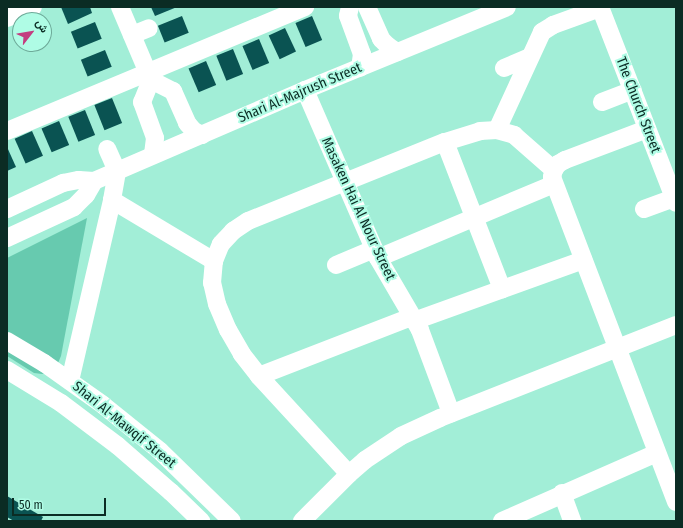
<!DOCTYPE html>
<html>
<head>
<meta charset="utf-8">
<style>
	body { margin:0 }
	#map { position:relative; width:683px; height:528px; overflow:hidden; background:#a2eed7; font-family:"Fira Sans Condensed",Vazirmatn,sans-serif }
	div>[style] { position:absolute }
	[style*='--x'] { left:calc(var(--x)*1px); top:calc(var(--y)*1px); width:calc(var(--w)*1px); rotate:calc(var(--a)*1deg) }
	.green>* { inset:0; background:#67caaf }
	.building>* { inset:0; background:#0a5352; transform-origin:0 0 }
	.minor>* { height:18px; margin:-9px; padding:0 9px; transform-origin:9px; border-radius:9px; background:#fff }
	span { translate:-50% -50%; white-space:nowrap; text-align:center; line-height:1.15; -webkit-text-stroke:4px #affce5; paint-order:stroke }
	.street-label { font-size:14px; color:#0b2c24 }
	.frame { position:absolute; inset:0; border:8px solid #0b2c24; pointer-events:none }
	.north { position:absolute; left:12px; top:12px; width:40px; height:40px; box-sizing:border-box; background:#affce5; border:1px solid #6da998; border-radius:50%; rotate:59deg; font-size:11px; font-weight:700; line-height:16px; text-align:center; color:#0b2c24 }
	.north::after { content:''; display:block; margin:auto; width:14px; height:18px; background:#c33d80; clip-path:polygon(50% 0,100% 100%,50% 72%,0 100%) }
	.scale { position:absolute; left:12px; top:498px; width:94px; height:18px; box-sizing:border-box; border:2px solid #0b2c24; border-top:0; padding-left:5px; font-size:12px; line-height:14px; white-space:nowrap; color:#0b2c24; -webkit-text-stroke:3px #affce5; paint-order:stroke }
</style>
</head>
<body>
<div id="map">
	<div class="green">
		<i style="clip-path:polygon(87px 218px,61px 356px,58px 363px,47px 373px,42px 374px,34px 373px,7px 356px,7px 258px)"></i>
	</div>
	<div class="building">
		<i style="clip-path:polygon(61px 7px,90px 7px,92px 13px,68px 24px)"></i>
		<i style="clip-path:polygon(151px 7px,177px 7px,155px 16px)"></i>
		<i style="left:182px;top:16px;width:18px;height:26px;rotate:68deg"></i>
		<i style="left:312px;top:16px;width:26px;height:18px;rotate:67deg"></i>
		<i style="left:95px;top:22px;width:18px;height:26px;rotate:68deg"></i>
		<i style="left:285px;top:28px;width:26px;height:18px;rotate:65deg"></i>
		<i style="left:259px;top:39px;width:26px;height:18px;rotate:67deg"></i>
		<i style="left:233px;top:49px;width:27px;height:18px;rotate:68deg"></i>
		<i style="left:105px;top:50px;width:18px;height:26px;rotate:68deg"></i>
		<i style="left:206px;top:61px;width:26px;height:19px;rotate:67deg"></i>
		<i style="left:112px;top:98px;width:27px;height:19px;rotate:68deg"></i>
		<i style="left:85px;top:110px;width:27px;height:18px;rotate:68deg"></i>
		<i style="left:59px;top:121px;width:26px;height:19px;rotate:67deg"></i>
		<i style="left:32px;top:131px;width:27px;height:19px;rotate:66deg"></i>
		<i style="clip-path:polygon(7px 147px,16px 167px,7px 171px)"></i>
		<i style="clip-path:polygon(7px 496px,43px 517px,41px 521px,14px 521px,7px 517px)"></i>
	</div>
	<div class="minor">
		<i style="--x:120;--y:7;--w:79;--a:67"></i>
		<i style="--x:151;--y:80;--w:25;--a:27"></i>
		<i style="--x:173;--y:91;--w:35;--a:66"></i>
		<i style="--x:187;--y:123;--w:11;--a:49"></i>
		<i style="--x:194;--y:131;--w:9;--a:27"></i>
		<i style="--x:350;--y:7;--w:9;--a:103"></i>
		<i style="--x:348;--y:16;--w:40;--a:69.8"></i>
		<i style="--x:362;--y:54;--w:14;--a:98"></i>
		<i style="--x:367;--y:7;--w:35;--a:66"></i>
		<i style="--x:381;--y:39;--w:10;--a:45"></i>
		<i style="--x:388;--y:46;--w:11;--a:34"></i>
		<i style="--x:600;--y:7;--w:210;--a:68.8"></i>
		<i style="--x:7;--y:18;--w:28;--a:-23"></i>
		<i style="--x:132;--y:35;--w:18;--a:-22"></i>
		<i style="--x:504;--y:68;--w:28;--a:-23"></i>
		<i style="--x:151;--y:80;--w:24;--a:112"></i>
		<i style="--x:142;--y:102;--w:38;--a:70"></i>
		<i style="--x:155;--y:138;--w:17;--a:97"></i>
		<i style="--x:305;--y:90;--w:183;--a:66.5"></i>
		<i style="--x:378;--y:258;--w:83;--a:59.7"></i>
		<i style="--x:420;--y:330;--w:89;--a:69.5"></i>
		<i style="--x:602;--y:102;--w:33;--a:-21"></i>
		<i style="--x:647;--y:129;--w:88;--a:159.3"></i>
		<i style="--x:565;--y:160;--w:8;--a:150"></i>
		<i style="--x:558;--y:164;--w:7;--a:124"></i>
		<i style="--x:554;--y:170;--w:7;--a:106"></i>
		<i style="--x:552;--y:177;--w:348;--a:69.1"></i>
		<i style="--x:497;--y:130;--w:108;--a:-65.3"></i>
		<i style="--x:542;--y:32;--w:13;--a:-32"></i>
		<i style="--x:553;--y:25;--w:50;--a:-19.9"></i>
		<i style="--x:7;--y:131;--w:323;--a:-22.6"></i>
		<i style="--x:445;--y:142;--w:158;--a:68.8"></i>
		<i style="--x:112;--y:200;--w:119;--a:30.9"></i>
		<i style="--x:7;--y:209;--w:62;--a:-24.9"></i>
		<i style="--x:63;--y:183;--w:16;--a:-11"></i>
		<i style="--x:79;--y:180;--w:15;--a:4"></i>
		<i style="--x:94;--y:181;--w:230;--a:-23.3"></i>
		<i style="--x:305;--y:90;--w:218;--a:-22.3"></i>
		<i style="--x:644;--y:209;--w:32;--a:-20"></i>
		<i style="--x:7;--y:238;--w:74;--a:-24.8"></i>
		<i style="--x:74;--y:207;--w:17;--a:-45"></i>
		<i style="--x:86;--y:195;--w:16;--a:-60"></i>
		<i style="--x:378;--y:258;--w:191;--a:-22.8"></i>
		<i style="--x:336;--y:265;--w:41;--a:-22.8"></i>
		<i style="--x:414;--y:321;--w:180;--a:-19.8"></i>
		<i style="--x:7;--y:341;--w:43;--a:30.7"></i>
		<i style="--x:44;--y:363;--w:72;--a:35.4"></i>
		<i style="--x:103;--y:405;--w:73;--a:38.9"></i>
		<i style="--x:160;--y:451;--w:100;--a:44.2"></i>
		<i style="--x:7;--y:370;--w:63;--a:31.4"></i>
		<i style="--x:61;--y:403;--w:71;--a:37"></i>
		<i style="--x:118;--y:446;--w:70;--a:41"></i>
		<i style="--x:171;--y:492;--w:42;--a:44"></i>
		<i style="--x:259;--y:376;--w:163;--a:-21.2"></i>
		<i style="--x:70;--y:381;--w:186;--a:-76.9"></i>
		<i style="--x:112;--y:200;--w:29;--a:-80"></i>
		<i style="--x:117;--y:171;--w:24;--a:-114"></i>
		<i style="--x:349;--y:474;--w:133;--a:-132.6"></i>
		<i style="--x:259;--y:376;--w:28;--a:-128"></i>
		<i style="--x:242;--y:354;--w:28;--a:-120"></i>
		<i style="--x:228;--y:330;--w:28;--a:-113"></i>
		<i style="--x:217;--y:304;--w:22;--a:-103"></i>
		<i style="--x:212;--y:283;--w:22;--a:-85"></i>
		<i style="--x:214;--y:261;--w:18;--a:-68"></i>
		<i style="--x:221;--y:244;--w:18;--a:-47"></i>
		<i style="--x:233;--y:231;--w:18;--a:-34"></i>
		<i style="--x:248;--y:221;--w:212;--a:-21.9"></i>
		<i style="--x:445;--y:142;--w:37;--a:-17"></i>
		<i style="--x:480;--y:131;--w:17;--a:-3"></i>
		<i style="--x:497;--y:130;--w:18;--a:16"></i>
		<i style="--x:514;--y:135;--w:53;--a:41.2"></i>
		<i style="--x:562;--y:493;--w:30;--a:70"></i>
		<i style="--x:302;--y:521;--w:66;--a:-45"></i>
		<i style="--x:349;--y:474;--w:21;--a:-41"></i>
		<i style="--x:365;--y:460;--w:43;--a:-33.7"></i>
		<i style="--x:401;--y:436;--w:43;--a:-24.8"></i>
		<i style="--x:440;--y:418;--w:254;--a:-21.5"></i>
		<i style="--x:502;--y:521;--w:169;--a:-23.7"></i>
	</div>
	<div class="street-label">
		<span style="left:300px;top:93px;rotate:-23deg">Shari Al-Majrush Street</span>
		<span style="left:638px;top:105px;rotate:69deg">The Church Street</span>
		<span style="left:358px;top:209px;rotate:65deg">Masaken Hai Al Nour Street</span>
		<span style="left:124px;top:425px;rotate:39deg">Shari Al-Mawqif Street</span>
	</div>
	<div class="frame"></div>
	<div class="north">ش</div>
	<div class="scale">50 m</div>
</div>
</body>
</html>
